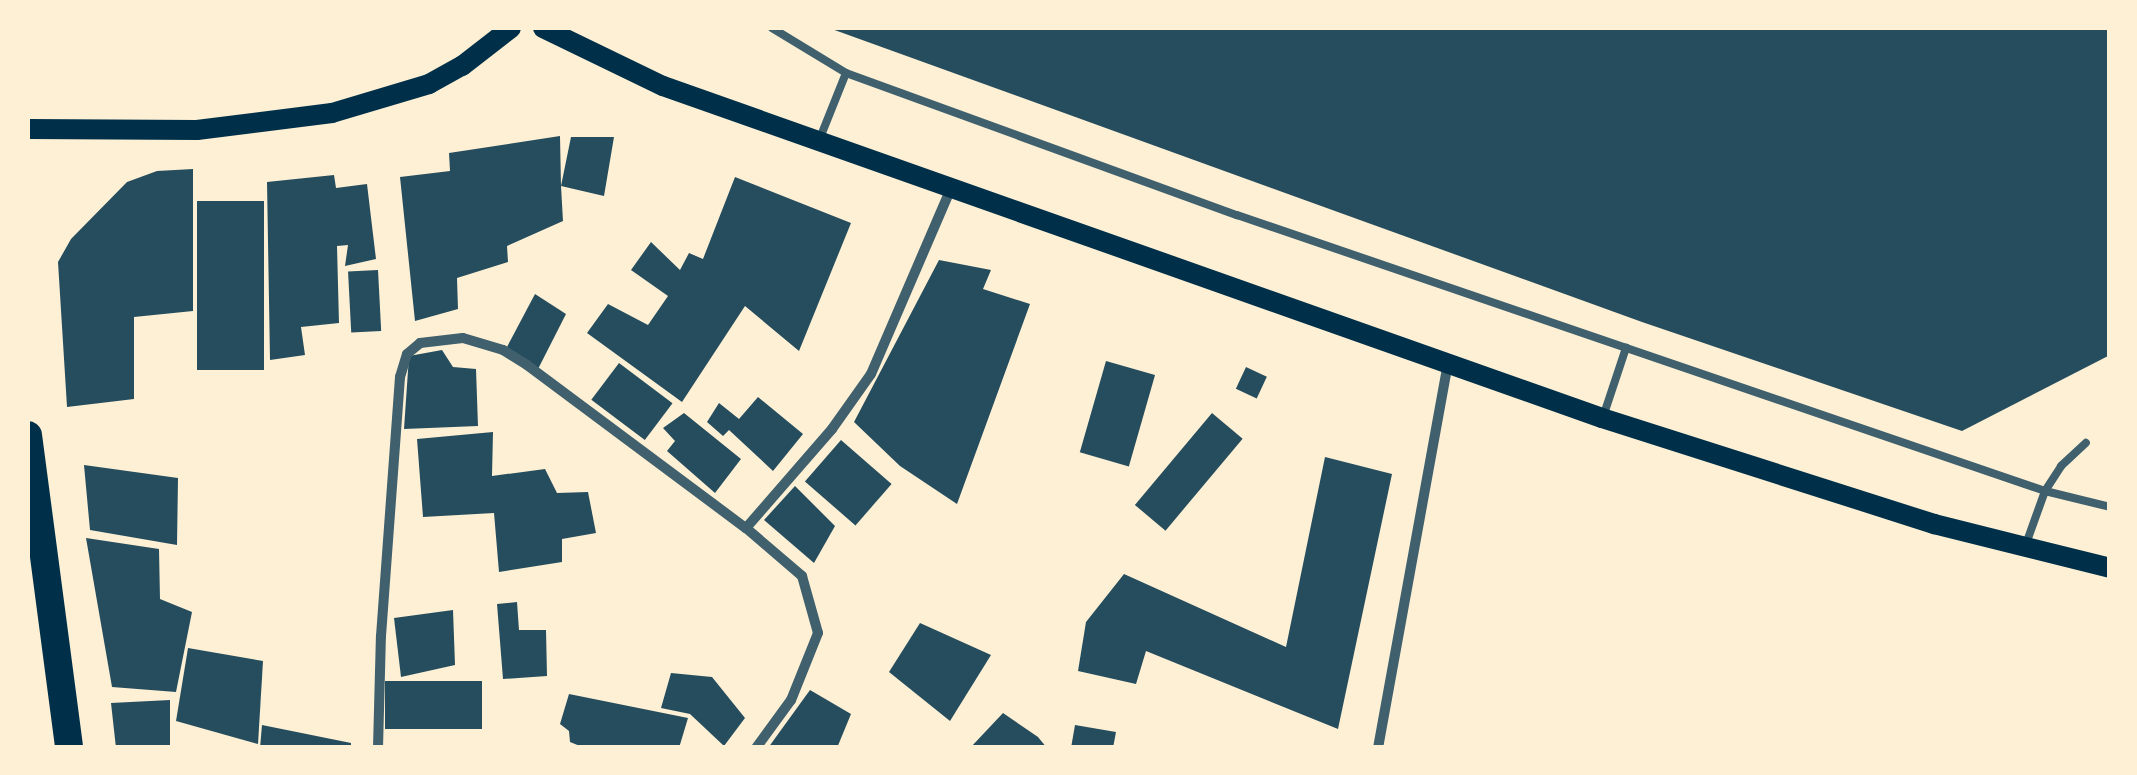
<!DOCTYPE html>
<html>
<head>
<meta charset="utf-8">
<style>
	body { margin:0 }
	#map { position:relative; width:2137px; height:775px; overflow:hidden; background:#fdf0d5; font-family:"Public Sans",sans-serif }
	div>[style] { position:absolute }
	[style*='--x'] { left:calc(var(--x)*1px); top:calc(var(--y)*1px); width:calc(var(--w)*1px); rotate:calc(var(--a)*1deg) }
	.building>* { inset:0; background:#264d5e; transform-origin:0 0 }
	.service>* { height:8px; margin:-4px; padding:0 4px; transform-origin:4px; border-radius:4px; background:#3f606c }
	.minor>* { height:10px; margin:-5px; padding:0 5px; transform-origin:5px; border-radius:5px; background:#3f606c }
	.secondary>* { height:20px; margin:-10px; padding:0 10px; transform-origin:10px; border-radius:10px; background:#003049 }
	.trunk>* { height:28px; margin:-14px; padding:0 14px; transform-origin:14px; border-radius:14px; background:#003049 }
	span { translate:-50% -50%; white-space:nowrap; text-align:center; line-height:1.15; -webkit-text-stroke:10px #fdf0d5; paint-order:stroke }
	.frame { position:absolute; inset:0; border:30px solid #fdf0d5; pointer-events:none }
</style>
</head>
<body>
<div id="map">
	<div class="building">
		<i style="clip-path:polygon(829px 28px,2110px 28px,2110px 355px,1962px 431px,1642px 322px)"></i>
		<i style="clip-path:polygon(560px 136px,561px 186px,571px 137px,614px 137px,604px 196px,561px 186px,563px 221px,507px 246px,508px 262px,457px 278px,458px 309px,415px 321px,400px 177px,450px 171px,449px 153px)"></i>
		<i style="clip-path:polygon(193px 169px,193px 311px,134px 317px,134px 399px,67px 407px,58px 262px,71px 239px,127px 182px,157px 171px)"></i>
		<i style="clip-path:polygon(334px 175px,336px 188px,367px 184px,376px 259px,345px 266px,348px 245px,337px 246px,339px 323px,301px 327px,305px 355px,270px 360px,267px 182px)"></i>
		<i style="clip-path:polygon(735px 177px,851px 223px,799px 351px,745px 306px,682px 402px,587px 333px,608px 304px,648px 325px,668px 296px,631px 270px,651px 242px,680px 270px,689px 253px,703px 259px)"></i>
		<i style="left:264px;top:201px;width:169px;height:67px;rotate:90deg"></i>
		<i style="clip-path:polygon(939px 260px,991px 270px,983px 289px,1030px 304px,957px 504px,900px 466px,854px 422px)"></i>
		<i style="left:378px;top:270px;width:61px;height:30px;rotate:87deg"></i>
		<i style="clip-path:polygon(535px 294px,566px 314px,536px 373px,507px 347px)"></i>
		<i style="clip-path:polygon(442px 350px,453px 367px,476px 369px,478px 426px,404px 429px,409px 356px)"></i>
		<i style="left:1106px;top:361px;width:51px;height:95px;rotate:16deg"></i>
		<i style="left:619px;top:363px;width:67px;height:46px;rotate:37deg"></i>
		<i style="left:1246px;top:367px;width:23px;height:24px;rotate:25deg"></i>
		<i style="clip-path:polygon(758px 397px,803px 434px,773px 471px,729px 430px,723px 436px,707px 422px,719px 403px,739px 419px)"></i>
		<i style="clip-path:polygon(684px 413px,741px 459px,715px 493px,667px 451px,675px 441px,663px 428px)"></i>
		<i style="left:1212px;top:413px;width:40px;height:120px;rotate:40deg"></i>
		<i style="clip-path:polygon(493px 432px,492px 476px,545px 469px,557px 493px,588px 492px,596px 533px,562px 539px,562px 562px,499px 572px,494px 513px,423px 517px,417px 439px)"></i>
		<i style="left:841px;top:440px;width:67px;height:55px;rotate:41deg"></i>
		<i style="clip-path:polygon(1325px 457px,1392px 474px,1338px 729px,1146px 651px,1136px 684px,1078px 671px,1086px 622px,1124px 574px,1286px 647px)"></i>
		<i style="clip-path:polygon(84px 465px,178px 478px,177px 545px,90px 530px)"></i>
		<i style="clip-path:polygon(795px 486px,835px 526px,814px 563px,764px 520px)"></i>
		<i style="clip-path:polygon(86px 538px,159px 549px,160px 599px,192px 612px,176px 692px,112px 687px)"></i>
		<i style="clip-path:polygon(517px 602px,519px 630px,546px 630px,547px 676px,503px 679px,497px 604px)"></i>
		<i style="clip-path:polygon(453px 610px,455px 665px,401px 677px,394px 618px)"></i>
		<i style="clip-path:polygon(920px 623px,991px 655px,950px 721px,889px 672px)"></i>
		<i style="clip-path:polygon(188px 648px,263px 661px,258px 744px,176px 721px)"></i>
		<i style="clip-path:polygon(671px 673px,712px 677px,745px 718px,724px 746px,690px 714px,661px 708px)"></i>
		<i style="left:385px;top:681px;width:97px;height:48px"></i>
		<i style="clip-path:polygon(810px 690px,851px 714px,837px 748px,768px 748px)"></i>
		<i style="clip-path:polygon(569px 694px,688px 718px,679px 748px,585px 748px,570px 742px,569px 731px,560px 724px)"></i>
		<i style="clip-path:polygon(170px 700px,170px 748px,116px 748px,111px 703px)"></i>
		<i style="clip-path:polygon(1003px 713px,1038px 737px,1047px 748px,970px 748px)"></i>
		<i style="clip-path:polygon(262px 725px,351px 743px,351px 748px,260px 748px)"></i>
		<i style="clip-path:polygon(1075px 725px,1116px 732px,1113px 748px,1071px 748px)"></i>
	</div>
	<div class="service">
		<i style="--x:772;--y:28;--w:87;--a:31.3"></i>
		<i style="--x:846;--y:73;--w:416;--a:20"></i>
		<i style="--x:1237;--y:215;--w:854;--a:18.86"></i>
		<i style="--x:2045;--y:491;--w:67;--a:13.8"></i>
		<i style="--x:820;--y:138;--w:70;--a:-68.2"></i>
		<i style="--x:1604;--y:414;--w:70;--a:-71.6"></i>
		<i style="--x:2026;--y:544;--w:56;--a:-70.3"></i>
		<i style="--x:2045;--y:491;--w:30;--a:-57"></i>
		<i style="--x:2061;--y:466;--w:34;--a:-43"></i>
	</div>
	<div class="minor">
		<i style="--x:746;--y:528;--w:131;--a:-49"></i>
		<i style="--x:832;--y:429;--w:67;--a:-54.7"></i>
		<i style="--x:871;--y:374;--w:202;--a:-66.7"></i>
		<i style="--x:378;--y:748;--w:112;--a:-88.5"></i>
		<i style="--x:381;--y:636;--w:260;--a:-85.8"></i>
		<i style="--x:400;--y:377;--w:24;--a:-73"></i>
		<i style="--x:407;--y:354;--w:17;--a:-40"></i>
		<i style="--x:420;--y:343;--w:43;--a:-6.6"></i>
		<i style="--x:463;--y:338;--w:42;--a:16.7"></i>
		<i style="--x:503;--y:350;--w:28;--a:32"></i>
		<i style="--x:527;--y:365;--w:273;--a:36.7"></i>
		<i style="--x:746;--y:528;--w:74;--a:40.6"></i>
		<i style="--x:802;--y:576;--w:59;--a:74.3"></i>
		<i style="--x:818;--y:633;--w:72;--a:111.9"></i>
		<i style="--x:791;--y:700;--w:59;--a:126.1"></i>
		<i style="--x:1378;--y:748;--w:390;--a:-79.7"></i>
	</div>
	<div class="secondary">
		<i style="--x:543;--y:28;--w:133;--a:25.8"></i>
		<i style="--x:663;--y:86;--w:996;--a:19.47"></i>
		<i style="--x:1602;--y:418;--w:349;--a:17.7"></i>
		<i style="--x:1934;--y:524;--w:181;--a:14"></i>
		<i style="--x:28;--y:129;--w:169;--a:0.3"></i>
		<i style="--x:197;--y:130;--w:136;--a:-7.2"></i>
		<i style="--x:332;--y:113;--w:101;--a:-16.6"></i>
		<i style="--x:429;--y:84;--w:38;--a:-29"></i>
		<i style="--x:462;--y:66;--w:62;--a:-37.8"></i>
	</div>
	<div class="trunk">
		<i style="--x:28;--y:435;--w:316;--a:82.5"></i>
	</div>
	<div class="frame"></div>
</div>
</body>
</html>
